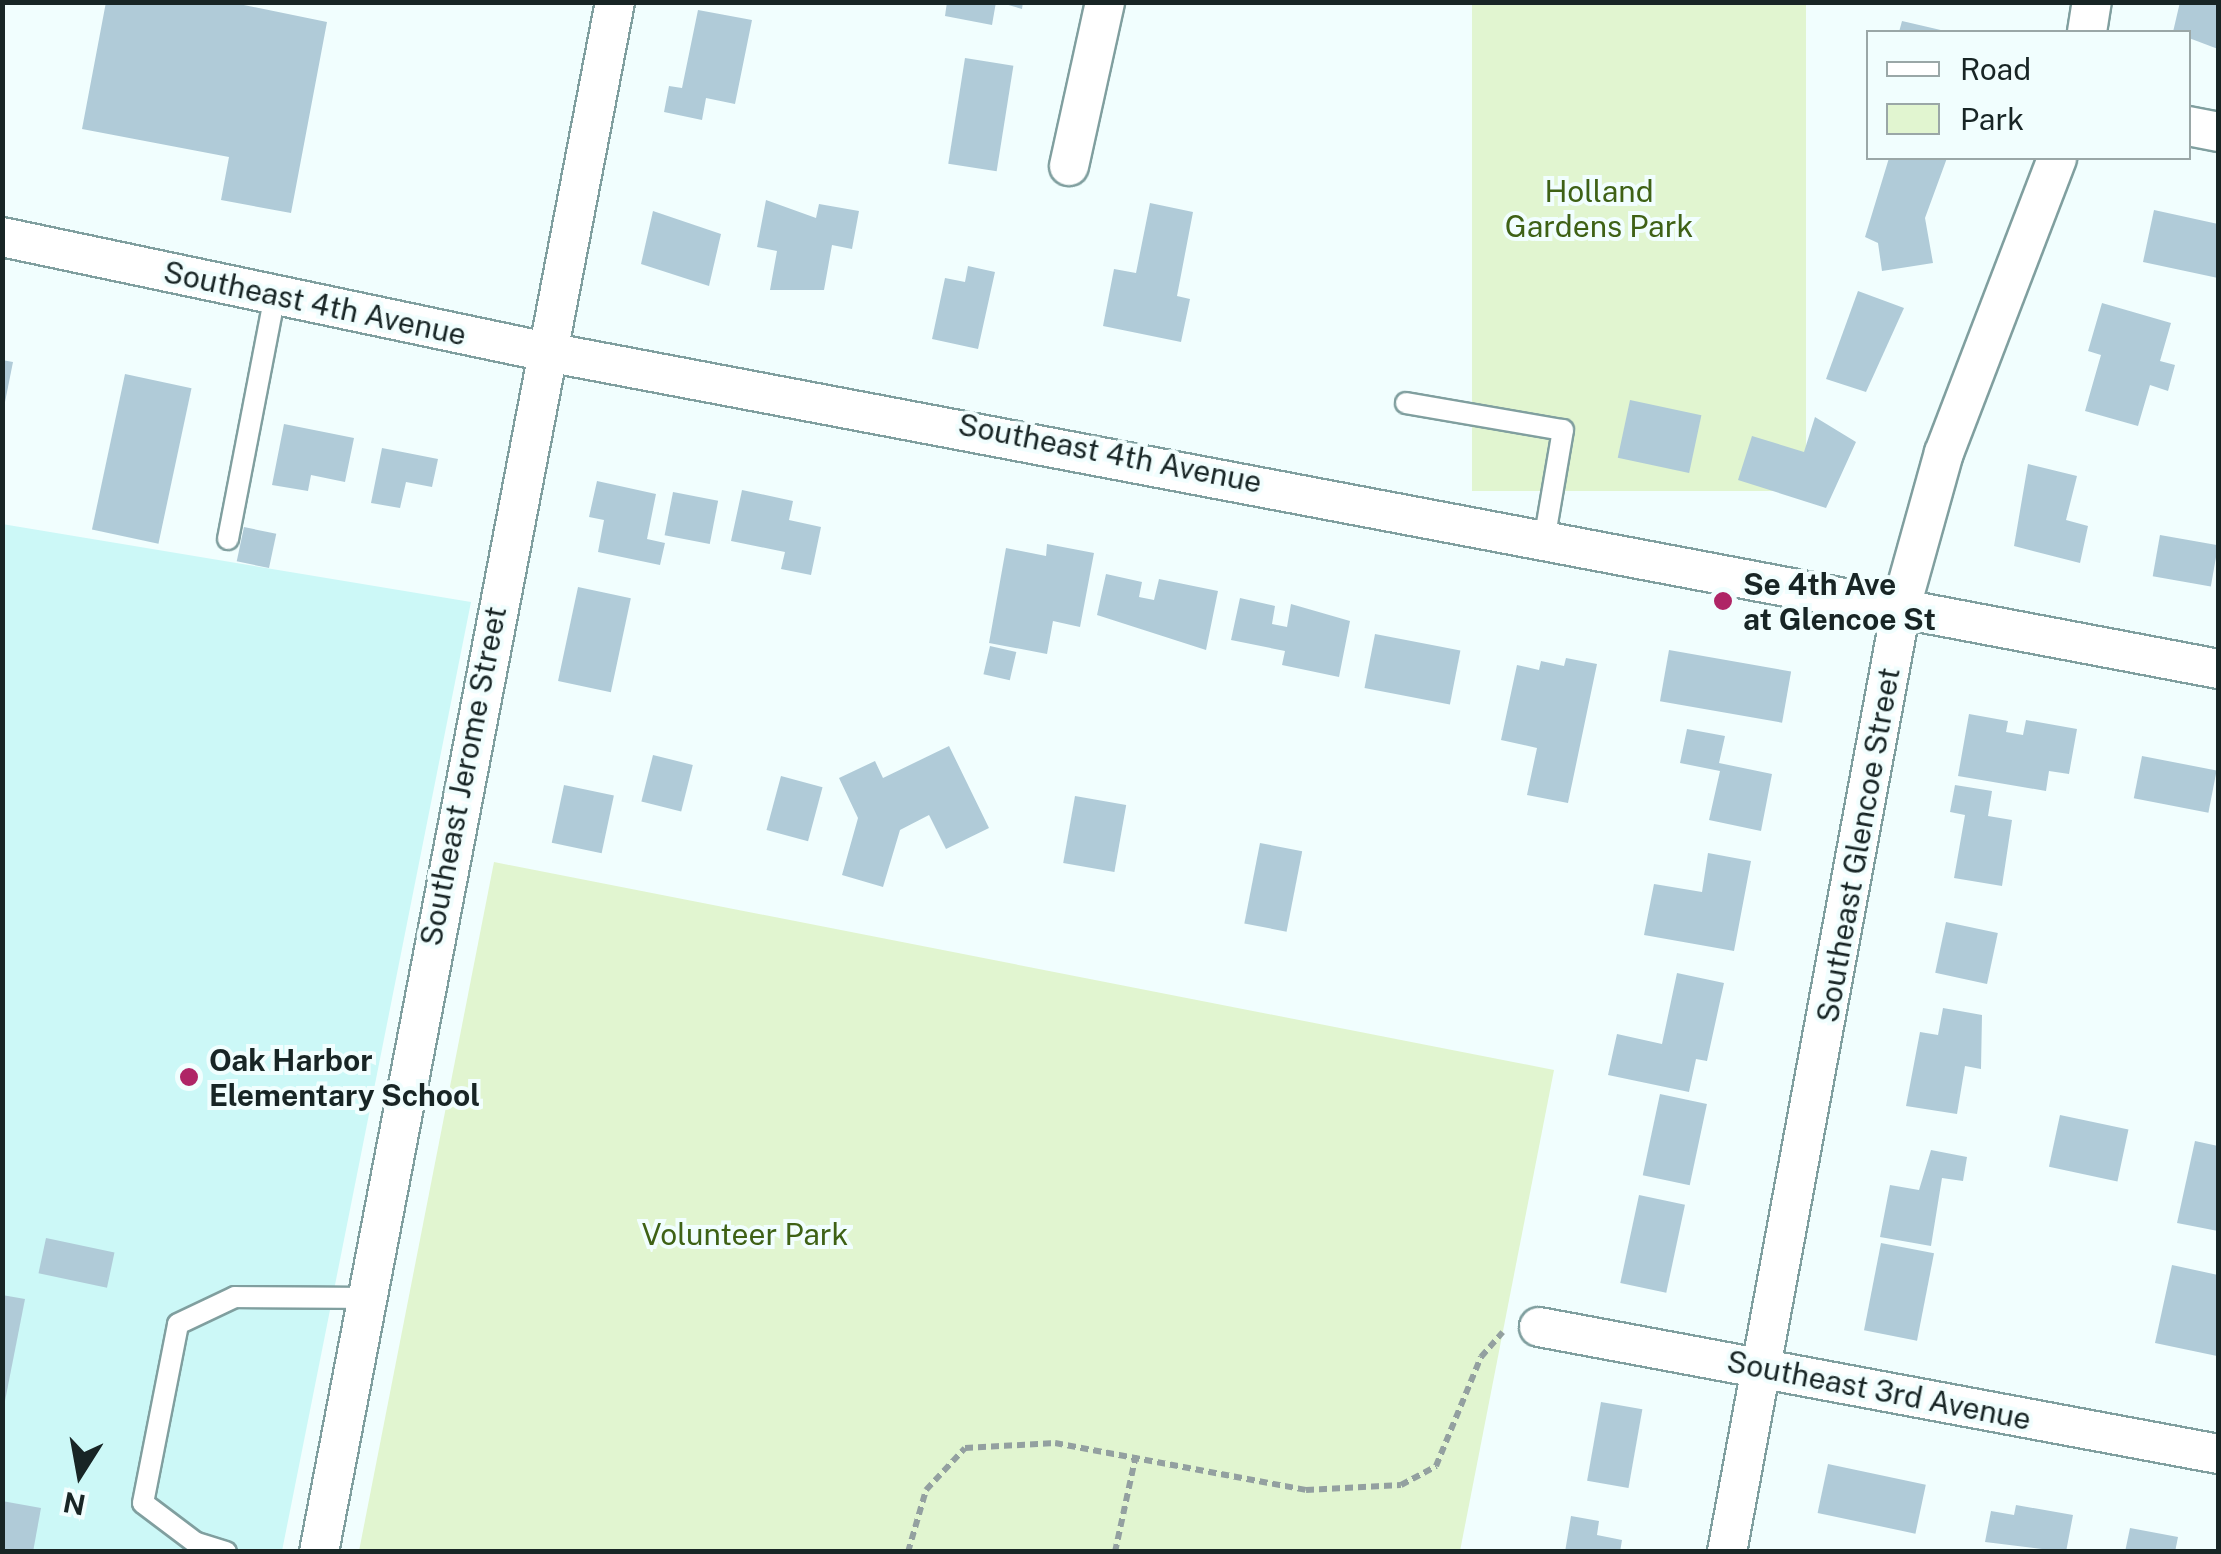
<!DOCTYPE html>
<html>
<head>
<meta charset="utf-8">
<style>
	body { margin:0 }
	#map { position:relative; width:2221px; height:1554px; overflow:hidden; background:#f1fefe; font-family:"Public Sans",sans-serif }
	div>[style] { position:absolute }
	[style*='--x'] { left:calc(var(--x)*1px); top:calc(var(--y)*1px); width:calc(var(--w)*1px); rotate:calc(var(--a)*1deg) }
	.built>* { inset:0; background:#ccf8f7 }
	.green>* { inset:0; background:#e1f5d0; transform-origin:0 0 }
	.building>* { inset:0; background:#b0cbd8; transform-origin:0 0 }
	.path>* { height:6px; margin-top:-3px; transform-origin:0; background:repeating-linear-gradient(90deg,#93a0a0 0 8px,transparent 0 13px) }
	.roads { filter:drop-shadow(2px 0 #809f9f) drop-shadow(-2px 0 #809f9f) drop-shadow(0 2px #809f9f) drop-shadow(0 -2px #809f9f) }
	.service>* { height:20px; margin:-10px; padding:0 10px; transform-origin:10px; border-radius:10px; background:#fff }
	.minor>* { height:38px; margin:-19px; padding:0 19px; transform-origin:19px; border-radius:19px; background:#fff }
	.dots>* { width:28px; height:28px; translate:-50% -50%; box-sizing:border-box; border:5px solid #f1fefe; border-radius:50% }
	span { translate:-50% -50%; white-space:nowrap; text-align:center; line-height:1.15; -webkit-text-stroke:8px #f1fefe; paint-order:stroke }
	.park-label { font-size:30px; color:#3e6115 }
	.street-label { font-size:30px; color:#182525 }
	.poi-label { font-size:30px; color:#182525; font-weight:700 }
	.left { translate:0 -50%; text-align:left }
	.frame { position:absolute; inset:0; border:5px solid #182525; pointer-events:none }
	.legend { position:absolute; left:1866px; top:30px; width:325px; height:130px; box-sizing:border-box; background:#f1fefe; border:2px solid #9aa7a7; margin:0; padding:12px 18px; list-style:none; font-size:30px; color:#182525 }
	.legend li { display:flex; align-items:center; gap:20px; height:50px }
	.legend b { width:50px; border:2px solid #9aa7a7 }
	.north { position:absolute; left:30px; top:1424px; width:100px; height:100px; -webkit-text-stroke:8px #f1fefe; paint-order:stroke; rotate:191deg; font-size:28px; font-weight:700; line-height:40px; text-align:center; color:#182525 }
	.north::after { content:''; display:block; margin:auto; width:35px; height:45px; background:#182525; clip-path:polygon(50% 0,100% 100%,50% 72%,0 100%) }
</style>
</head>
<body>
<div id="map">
	<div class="built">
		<i style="clip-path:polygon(2px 524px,471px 602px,282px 1551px,3px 1551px)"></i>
	</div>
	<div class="green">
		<i style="left:1472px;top:3px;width:334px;height:488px"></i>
		<i style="clip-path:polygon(494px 862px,1554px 1070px,1460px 1551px,359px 1551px)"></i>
	</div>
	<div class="building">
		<i style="clip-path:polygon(106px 2px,229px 2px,327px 22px,291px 213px,221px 200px,229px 157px,82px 129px)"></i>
		<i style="clip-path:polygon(947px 2px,996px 2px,992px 25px,945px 16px)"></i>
		<i style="clip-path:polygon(998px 2px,1023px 2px,1022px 9px)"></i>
		<i style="clip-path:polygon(2180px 2px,2218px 5px,2218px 49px,2173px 32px)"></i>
		<i style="clip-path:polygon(698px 10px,752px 20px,735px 104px,706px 98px,702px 120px,664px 112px,669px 86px,682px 88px)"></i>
		<i style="clip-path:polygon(1902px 21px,1945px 31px,1945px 32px,1899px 32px)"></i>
		<i style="left:965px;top:58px;width:49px;height:107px;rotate:9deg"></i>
		<i style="clip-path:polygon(1889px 158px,1947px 158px,1925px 218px,1933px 263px,1882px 271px,1878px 243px,1865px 237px)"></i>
		<i style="clip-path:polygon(766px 200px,816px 218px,819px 204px,859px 211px,852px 249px,832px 245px,824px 290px,770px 290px,777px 251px,757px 247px)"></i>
		<i style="clip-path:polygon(1150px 203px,1193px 212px,1177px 296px,1190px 299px,1181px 342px,1103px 326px,1114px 269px,1136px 273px)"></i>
		<i style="clip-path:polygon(2154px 210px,2218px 224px,2218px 278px,2143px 262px)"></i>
		<i style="clip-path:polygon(653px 211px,721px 234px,709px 286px,641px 264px)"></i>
		<i style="clip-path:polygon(968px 266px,995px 272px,978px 349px,932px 339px,945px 278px,965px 282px)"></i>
		<i style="clip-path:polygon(1858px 291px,1904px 308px,1866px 392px,1826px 379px)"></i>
		<i style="clip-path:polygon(2102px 303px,2171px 323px,2160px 361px,2175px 365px,2168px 391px,2150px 385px,2138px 426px,2085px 411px,2101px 355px,2088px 351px)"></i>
		<i style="clip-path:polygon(2px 360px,13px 362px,4px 407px,2px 407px)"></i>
		<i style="left:125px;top:374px;width:68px;height:159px;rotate:12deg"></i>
		<i style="left:1630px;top:400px;width:73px;height:59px;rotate:12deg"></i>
		<i style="clip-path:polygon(1815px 417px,1856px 442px,1826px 508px,1738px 480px,1752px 436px,1804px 452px)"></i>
		<i style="clip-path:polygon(284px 424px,354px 438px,345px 482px,311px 475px,308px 491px,272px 485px)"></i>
		<i style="clip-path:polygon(382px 448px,438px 459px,432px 487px,406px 482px,400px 508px,371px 503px)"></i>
		<i style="clip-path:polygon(2028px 464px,2077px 476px,2066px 520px,2088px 526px,2080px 563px,2014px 546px)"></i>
		<i style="clip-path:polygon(597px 481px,656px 494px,647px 539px,665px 543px,660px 565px,598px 552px,604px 520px,589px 517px)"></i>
		<i style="clip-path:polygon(742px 490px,793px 501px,789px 520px,821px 527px,811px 575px,781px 569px,785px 552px,731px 541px)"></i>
		<i style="left:673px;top:492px;width:46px;height:44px;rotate:11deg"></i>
		<i style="left:244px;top:527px;width:33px;height:35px;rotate:12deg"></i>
		<i style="left:2160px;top:535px;width:59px;height:42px;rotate:10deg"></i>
		<i style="clip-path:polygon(1047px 544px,1094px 553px,1080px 627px,1053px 621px,1047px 654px,989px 643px,1006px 548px,1046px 556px)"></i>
		<i style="clip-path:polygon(1106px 574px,1142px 582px,1139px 597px,1154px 600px,1159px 579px,1218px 591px,1206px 650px,1097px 615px)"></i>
		<i style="left:578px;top:587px;width:54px;height:96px;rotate:12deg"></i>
		<i style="clip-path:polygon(1240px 598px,1275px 606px,1272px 624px,1287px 627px,1291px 604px,1350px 621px,1339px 677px,1282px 665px,1285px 651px,1231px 640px)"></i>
		<i style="left:1375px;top:634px;width:87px;height:55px;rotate:11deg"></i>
		<i style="left:990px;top:646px;width:27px;height:29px;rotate:13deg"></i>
		<i style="left:1669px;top:650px;width:124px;height:52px;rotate:10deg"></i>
		<i style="clip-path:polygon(1566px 658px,1597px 664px,1568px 803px,1527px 795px,1537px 748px,1501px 740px,1517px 665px,1539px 670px,1541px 661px,1564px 666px)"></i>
		<i style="clip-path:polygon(1969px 714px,2008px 721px,2006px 732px,2023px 735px,2026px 720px,2077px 729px,2069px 774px,2049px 771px,2046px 791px,1958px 776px)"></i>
		<i style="clip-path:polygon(1687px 729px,1725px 736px,1719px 763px,1772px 774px,1761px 831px,1709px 820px,1720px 771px,1680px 763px)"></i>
		<i style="clip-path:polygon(949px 746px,989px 828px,946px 849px,929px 815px,900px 830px,883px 887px,842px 875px,858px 818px,839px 778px,875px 761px,883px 778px)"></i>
		<i style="left:653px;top:755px;width:41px;height:48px;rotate:14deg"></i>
		<i style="left:2142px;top:756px;width:76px;height:43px;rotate:11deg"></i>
		<i style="left:781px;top:776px;width:43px;height:56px;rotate:15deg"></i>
		<i style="left:564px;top:785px;width:51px;height:59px;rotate:12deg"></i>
		<i style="clip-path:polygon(1955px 785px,1992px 791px,1988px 816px,2012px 820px,2002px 886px,1954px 878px,1965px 815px,1950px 812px)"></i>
		<i style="left:1075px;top:796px;width:52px;height:68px;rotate:10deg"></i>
		<i style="left:1260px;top:843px;width:43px;height:82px;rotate:11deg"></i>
		<i style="clip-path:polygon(1708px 853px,1751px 861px,1734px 951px,1644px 935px,1654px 884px,1702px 892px)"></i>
		<i style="left:1946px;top:922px;width:53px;height:52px;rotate:12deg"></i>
		<i style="clip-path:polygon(1677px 973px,1724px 983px,1707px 1061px,1696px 1059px,1689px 1092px,1608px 1075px,1617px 1034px,1662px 1044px)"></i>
		<i style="clip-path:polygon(1943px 1008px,1982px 1015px,1981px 1069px,1965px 1066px,1957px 1114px,1906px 1106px,1920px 1032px,1938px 1035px)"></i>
		<i style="left:1660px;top:1094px;width:48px;height:83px;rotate:12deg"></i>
		<i style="left:2060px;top:1115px;width:70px;height:53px;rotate:12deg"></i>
		<i style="clip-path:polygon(2195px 1141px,2218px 1146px,2218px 1231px,2177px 1223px)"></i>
		<i style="clip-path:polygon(1931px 1150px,1967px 1157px,1963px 1181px,1942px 1178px,1931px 1246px,1880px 1237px,1890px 1185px,1919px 1190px)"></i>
		<i style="left:1639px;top:1195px;width:47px;height:90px;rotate:12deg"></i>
		<i style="left:46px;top:1238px;width:70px;height:36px;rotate:12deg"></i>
		<i style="left:1881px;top:1243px;width:54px;height:89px;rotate:11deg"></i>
		<i style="clip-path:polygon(2172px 1265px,2218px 1275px,2217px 1356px,2155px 1343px)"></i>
		<i style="clip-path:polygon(2px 1295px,25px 1299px,4px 1406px,2px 1405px)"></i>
		<i style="left:1601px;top:1402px;width:42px;height:80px;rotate:10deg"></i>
		<i style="left:1828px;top:1464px;width:100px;height:50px;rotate:12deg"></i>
		<i style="clip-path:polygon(2px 1501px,41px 1508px,33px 1552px,2px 1552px)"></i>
		<i style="clip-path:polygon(2016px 1505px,2073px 1515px,2066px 1552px,1985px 1542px,1991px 1511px,2014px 1515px)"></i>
		<i style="clip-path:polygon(1571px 1516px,1599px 1521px,1597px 1535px,1622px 1540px,1620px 1552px,1565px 1552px)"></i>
		<i style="clip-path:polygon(2130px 1528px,2178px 1537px,2175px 1552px,2125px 1552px)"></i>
	</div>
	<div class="path">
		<i style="--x:908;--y:1552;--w:65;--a:-73.8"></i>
		<i style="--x:926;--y:1490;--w:57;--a:-47.1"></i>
		<i style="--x:965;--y:1448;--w:90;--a:-3.2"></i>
		<i style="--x:1055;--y:1443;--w:255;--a:10.6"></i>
		<i style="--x:1306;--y:1490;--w:95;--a:-3"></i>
		<i style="--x:1401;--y:1485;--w:40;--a:-28"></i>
		<i style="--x:1436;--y:1466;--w:118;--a:-67.6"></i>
		<i style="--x:1481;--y:1357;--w:33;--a:-49"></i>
		<i style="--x:1115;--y:1552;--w:99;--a:-77.8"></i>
	</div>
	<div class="roads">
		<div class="service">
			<i style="--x:1406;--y:403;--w:159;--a:9.8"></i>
			<i style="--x:1563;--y:430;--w:107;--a:99.7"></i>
			<i style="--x:228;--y:539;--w:248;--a:-79.1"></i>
			<i style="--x:226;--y:1552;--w:31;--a:-163"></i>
			<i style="--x:196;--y:1543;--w:66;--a:-143"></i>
			<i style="--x:143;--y:1503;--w:182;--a:-78.9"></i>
			<i style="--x:178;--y:1324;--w:63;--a:-25.3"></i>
			<i style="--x:235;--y:1297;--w:131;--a:0.4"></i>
		</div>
		<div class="minor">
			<i style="--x:2087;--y:32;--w:30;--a:-81"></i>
			<i style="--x:2188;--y:126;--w:31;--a:11"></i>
			<i style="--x:1069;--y:166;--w:168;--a:-77.6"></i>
			<i style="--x:2;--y:237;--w:552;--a:11.92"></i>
			<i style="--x:542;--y:351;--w:1706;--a:10.74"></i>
			<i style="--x:1539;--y:1327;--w:691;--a:10.59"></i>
			<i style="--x:319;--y:1552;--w:1578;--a:-79.19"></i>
			<i style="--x:1727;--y:1552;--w:965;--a:-79.55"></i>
			<i style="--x:1902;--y:603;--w:156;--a:-74.4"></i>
			<i style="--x:1944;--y:453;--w:316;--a:-69"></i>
		</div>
	</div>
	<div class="dots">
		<i style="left:1723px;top:601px;background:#af2566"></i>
		<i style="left:189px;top:1077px;background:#af2566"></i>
	</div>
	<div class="park-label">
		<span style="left:1599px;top:208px">Holland<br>Gardens Park</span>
		<span style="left:745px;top:1234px">Volunteer Park</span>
	</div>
	<div class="street-label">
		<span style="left:315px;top:303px;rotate:12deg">Southeast 4th Avenue</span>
		<span style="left:1110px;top:453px;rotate:11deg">Southeast 4th Avenue</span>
		<span style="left:463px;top:776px;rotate:-79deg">Southeast Jerome Street</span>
		<span style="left:1858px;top:845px;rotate:-80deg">Southeast Glencoe Street</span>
		<span style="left:1879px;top:1390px;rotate:11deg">Southeast 3rd Avenue</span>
	</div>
	<div class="poi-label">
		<span class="left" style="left:1743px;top:601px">Se 4th Ave<br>at Glencoe St</span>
		<span class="left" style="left:209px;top:1077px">Oak Harbor<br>Elementary School</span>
	</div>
	<div class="frame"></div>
	<ul class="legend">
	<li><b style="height:12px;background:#fff"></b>Road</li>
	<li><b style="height:28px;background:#e1f5d0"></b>Park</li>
	</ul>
	<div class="north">N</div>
</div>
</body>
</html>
